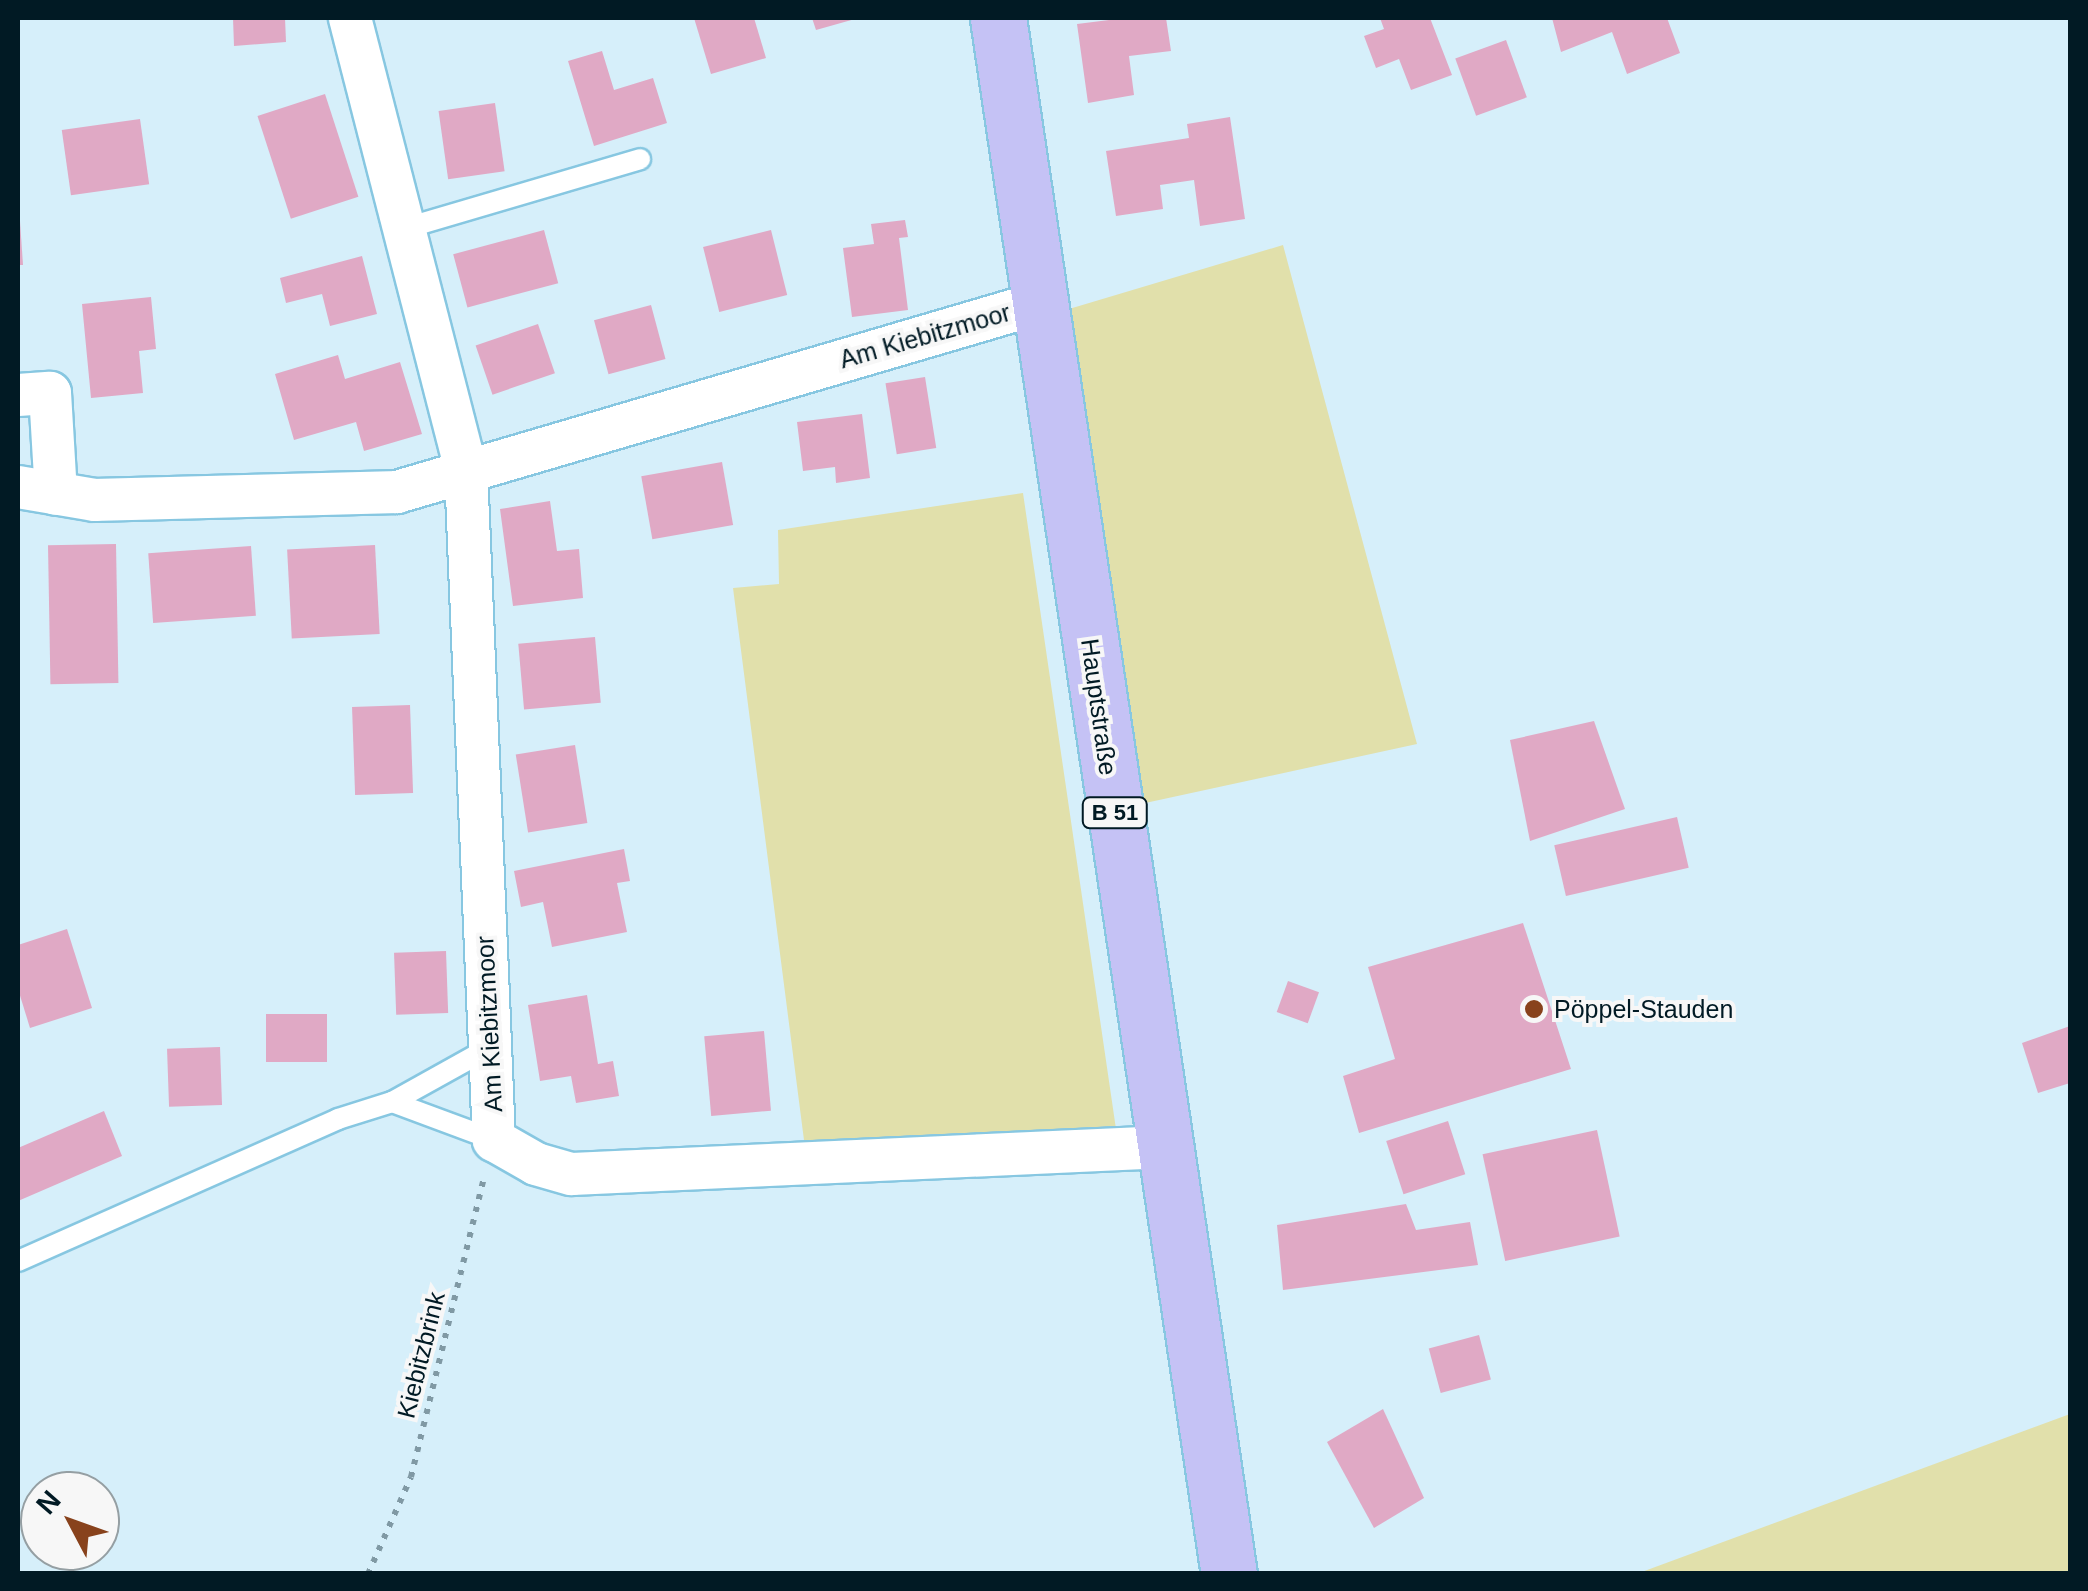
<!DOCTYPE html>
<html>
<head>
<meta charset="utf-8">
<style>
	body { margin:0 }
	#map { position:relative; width:2088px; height:1591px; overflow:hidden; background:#d6effa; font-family:Helvetica,sans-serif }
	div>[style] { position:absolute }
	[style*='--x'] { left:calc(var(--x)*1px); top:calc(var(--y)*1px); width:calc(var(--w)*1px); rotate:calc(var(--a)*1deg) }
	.green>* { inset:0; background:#e1e0ab }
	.building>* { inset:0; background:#e0a9c5; transform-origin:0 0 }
	.path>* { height:6px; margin-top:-3px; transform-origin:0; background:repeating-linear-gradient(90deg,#8099a4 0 5px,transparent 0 13px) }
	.roads { filter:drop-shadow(2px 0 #87c7e1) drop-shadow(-2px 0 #87c7e1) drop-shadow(0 2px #87c7e1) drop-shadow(0 -2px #87c7e1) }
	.service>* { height:20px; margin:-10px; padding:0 10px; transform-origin:10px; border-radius:10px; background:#fff }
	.minor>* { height:42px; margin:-21px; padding:0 21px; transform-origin:21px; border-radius:21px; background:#fff }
	.primary>* { height:55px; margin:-27.5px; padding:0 27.5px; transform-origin:27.5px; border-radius:27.5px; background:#c5c2f5 }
	.dots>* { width:28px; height:28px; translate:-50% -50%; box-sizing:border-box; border:5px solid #f7f7f7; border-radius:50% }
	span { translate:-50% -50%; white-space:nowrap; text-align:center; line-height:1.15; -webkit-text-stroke:8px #f7f7f7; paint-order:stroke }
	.shield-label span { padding:2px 8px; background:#f7f7f7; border:2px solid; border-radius:8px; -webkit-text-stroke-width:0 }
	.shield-label { font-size:22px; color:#011a24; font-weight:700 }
	.street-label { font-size:25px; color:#011a24 }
	.poi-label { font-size:25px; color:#011a24 }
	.left { translate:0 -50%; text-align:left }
	.frame { position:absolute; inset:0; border:20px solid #011a24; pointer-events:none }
	.north { position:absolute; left:20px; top:1471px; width:100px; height:100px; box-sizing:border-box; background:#f7f7f7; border:2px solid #959fa3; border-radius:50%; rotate:311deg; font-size:28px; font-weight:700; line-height:40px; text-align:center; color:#011a24 }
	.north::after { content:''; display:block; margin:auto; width:35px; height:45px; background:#88421c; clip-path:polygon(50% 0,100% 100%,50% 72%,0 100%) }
</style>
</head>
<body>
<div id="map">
	<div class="green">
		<i style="clip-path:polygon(1283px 245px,1417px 744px,1136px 805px,1069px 309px)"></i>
		<i style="clip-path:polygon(1023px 493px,1116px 1129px,805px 1148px,733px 588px,779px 584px,778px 530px)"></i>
		<i style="clip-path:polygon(2070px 1414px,2070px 1573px,1639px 1573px)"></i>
	</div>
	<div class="building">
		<i style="clip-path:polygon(233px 18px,285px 18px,286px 42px,234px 46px)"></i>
		<i style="clip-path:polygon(694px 18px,754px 18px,766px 58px,711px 74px)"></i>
		<i style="clip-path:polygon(812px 18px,855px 18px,855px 19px,816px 30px)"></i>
		<i style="clip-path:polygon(1125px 18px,1166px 18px,1171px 51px,1129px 56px,1134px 95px,1088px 103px,1077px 24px)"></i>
		<i style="clip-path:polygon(1380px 18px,1430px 18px,1452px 75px,1411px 90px,1399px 59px,1376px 68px,1364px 36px,1384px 29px)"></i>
		<i style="clip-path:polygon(1552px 18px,1667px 18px,1680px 53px,1627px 74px,1612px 32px,1561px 52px)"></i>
		<i style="left:1506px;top:40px;width:61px;height:54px;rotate:70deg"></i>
		<i style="clip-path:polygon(602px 51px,614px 90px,653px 78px,667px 123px,594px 146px,568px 61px)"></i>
		<i style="left:325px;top:94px;width:108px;height:71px;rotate:72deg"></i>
		<i style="left:495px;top:103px;width:69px;height:57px;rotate:82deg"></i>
		<i style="clip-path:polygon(1230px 117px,1245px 219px,1200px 226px,1194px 180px,1160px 185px,1163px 209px,1116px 216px,1106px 151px,1189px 138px,1187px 124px)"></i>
		<i style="left:140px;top:119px;width:66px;height:79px;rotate:82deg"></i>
		<i style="clip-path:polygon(905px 220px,908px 237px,899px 238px,908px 310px,852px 317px,843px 248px,874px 244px,871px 224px)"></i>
		<i style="clip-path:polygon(18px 221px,20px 221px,23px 265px,18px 265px)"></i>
		<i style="left:544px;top:230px;width:55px;height:94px;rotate:75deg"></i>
		<i style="left:771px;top:230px;width:67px;height:70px;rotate:76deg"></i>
		<i style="clip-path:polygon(362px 256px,377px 314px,330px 326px,322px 294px,286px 303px,280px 278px)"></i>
		<i style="clip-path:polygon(151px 297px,156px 349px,139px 351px,143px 393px,91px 398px,82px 304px)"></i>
		<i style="left:651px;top:305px;width:56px;height:59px;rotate:75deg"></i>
		<i style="left:538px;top:324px;width:52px;height:66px;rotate:71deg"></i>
		<i style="clip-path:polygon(338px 355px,345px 379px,400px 362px,422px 434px,364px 451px,356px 422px,294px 440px,275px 374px)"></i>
		<i style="left:925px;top:377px;width:72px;height:40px;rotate:81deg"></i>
		<i style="clip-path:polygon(862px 414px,870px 478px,836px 483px,835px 467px,803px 471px,797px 422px)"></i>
		<i style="left:722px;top:462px;width:64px;height:82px;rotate:80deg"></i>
		<i style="clip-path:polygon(550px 501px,557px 551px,579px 549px,583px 598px,513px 606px,500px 509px)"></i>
		<i style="left:116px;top:544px;width:139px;height:68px;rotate:89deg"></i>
		<i style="left:375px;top:545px;width:89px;height:88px;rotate:87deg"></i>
		<i style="left:251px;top:546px;width:70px;height:103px;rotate:86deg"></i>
		<i style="left:595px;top:637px;width:66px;height:77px;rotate:85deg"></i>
		<i style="left:410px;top:705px;width:88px;height:58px;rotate:88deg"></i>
		<i style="clip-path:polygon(1594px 721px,1625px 809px,1530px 841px,1510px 740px)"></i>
		<i style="left:575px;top:745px;width:79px;height:60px;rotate:81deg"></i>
		<i style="left:1677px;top:817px;width:52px;height:126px;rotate:77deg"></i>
		<i style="clip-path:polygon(624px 849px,630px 881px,617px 883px,627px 932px,552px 947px,543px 902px,521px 907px,514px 871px)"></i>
		<i style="clip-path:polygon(1523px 923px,1571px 1069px,1359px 1133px,1343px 1076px,1395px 1059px,1368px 967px)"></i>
		<i style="clip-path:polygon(67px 929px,92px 1008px,30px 1028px,18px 989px,18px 945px)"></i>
		<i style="left:446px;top:951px;width:62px;height:52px;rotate:88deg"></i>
		<i style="left:1288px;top:981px;width:33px;height:33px;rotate:20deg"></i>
		<i style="clip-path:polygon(587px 995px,598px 1064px,613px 1061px,619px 1096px,576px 1103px,571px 1076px,540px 1081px,528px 1005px)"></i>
		<i style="left:266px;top:1014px;width:61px;height:48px"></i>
		<i style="clip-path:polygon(2070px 1026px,2070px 1083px,2038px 1093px,2022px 1043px)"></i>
		<i style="left:764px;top:1031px;width:80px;height:60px;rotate:85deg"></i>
		<i style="left:220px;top:1047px;width:58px;height:53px;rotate:88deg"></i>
		<i style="clip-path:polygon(104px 1111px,122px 1156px,18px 1201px,18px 1148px)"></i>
		<i style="left:1448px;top:1121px;width:56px;height:65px;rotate:72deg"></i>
		<i style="left:1597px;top:1130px;width:109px;height:117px;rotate:78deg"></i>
		<i style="clip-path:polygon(1406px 1204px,1416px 1230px,1470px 1222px,1478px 1265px,1283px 1290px,1277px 1225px)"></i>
		<i style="left:1479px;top:1335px;width:46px;height:52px;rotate:75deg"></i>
		<i style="clip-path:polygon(1383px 1409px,1424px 1498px,1374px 1528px,1327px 1442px)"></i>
	</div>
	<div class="path">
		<i style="--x:368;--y:1574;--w:106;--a:-66.1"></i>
		<i style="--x:411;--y:1477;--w:308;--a:-76.3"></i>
	</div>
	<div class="roads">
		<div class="service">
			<i style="--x:406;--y:228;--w:244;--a:-16.4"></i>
			<i style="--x:392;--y:1102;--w:113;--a:-29.1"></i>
			<i style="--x:18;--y:1261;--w:350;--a:-23.9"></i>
			<i style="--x:338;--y:1119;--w:57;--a:-17.5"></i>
			<i style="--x:392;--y:1102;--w:109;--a:20.4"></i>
		</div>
		<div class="minor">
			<i style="--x:350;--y:18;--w:467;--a:75.6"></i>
			<i style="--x:466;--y:470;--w:671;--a:87.61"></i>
			<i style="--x:494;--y:1140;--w:48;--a:29.7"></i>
			<i style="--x:536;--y:1164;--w:37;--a:16"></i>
			<i style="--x:572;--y:1174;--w:594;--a:-2.61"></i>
			<i style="--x:18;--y:395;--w:32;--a:-4"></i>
			<i style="--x:50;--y:393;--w:101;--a:86.6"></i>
			<i style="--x:18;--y:487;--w:78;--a:9.6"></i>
			<i style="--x:95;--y:500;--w:302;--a:-1.5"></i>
			<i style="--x:397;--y:492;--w:669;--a:-16.4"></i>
		</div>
		<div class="primary">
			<i style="--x:998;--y:18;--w:1573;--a:81.56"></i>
		</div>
	</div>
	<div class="dots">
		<i style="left:1534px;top:1009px;background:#88421c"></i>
	</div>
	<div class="shield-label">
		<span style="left:1115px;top:813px">B 51</span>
	</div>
	<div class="street-label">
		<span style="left:925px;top:336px;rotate:-16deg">Am Kiebitzmoor</span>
		<span style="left:1099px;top:707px;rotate:82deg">Hauptstraße</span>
		<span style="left:489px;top:1024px;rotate:-93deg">Am Kiebitzmoor</span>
		<span style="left:421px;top:1355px;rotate:-76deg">Kiebitzbrink</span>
	</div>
	<div class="poi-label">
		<span class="left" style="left:1554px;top:1009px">Pöppel-Stauden</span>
	</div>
	<div class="frame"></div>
	<div class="north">N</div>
</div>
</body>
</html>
